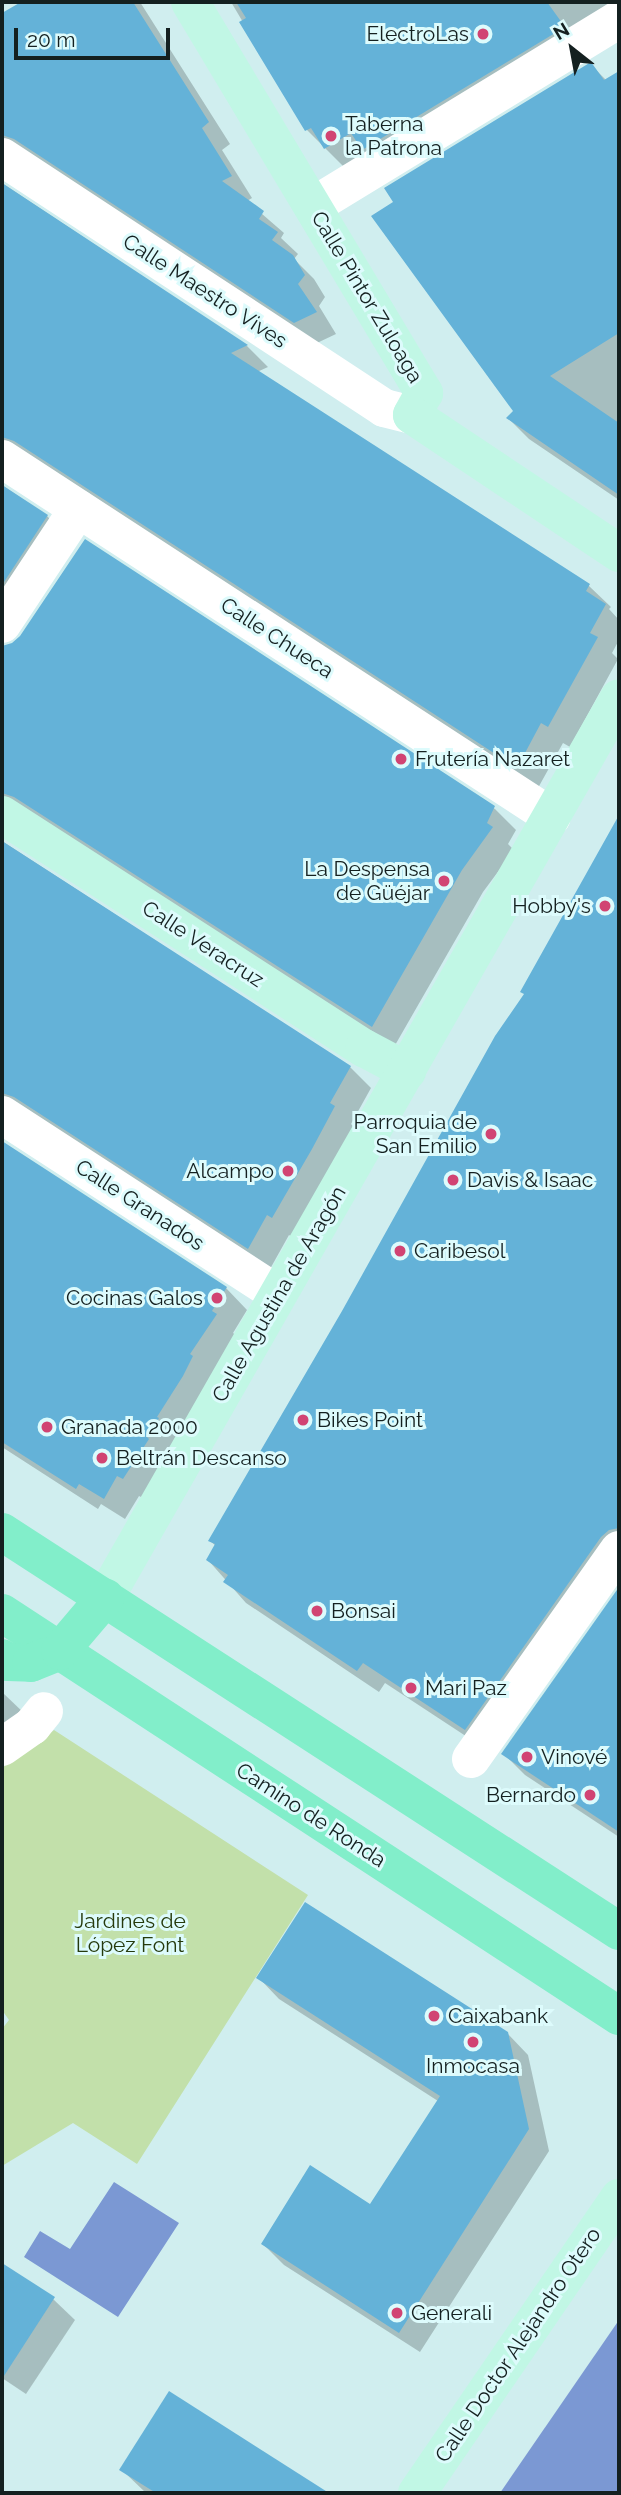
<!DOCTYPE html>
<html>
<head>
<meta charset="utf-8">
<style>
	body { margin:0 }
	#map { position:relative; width:621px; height:2495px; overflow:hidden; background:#d0eeef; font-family:Raleway,sans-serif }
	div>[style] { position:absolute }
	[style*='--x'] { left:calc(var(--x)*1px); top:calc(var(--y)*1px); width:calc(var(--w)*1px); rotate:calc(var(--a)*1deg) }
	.green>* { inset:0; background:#c2e0aa }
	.water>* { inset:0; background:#7b98d3 }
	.shadow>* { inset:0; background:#0003 }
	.building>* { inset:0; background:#64b2d8 }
	.street>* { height:38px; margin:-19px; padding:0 19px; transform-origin:19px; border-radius:19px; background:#fff }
	.secondary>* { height:38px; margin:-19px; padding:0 19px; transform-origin:19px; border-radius:19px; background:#c1f7e5 }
	.primary>* { height:38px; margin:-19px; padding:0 19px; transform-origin:19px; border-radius:19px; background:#82eeca }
	.dots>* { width:19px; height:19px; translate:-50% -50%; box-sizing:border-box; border:4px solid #ddfbfc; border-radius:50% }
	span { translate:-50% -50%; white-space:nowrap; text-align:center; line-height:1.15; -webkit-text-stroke:6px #ddfbfc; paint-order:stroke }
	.poi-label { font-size:21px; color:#142020 }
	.right { translate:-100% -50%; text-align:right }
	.left { translate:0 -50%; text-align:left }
	.street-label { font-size:21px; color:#142020 }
	.park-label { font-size:21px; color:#253a0c }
	.frame { position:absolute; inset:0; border:4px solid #142020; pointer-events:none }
	.north { position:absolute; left:537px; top:14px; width:70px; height:70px; -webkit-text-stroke:5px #ddfbfc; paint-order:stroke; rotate:329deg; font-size:19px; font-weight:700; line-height:28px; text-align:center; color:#142020 }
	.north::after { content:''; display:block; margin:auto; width:24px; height:32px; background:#142020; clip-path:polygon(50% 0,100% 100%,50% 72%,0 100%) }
	.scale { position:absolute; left:14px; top:28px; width:156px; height:32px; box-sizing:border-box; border:4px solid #142020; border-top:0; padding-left:9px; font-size:21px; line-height:24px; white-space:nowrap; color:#142020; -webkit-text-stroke:5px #ddfbfc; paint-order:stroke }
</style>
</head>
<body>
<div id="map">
	<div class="green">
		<i style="clip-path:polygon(54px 1730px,308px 1895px,137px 2164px,73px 2123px,2px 2166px,2px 2029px,9px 2020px,2px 2010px,2px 1768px)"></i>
	</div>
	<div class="water">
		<i style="clip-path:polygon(114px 2182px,179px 2223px,118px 2317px,24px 2257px,40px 2231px,70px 2249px)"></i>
		<i style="clip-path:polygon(619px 2320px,619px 2493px,500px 2493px)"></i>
	</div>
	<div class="shadow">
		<i style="clip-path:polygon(24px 2px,140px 2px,230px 144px,222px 150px,252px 198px,247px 201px,284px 233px,281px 238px,298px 254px,294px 259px,314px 279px,325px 297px,319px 306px,336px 334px,317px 343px,2px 176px,2px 15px)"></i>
		<i style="clip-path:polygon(231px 2px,619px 2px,347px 170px,307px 130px)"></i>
		<i style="clip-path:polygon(590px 64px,607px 81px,619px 73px,619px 500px,529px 439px,508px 418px,516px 411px)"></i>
		<i style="clip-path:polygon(2px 183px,247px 346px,268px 367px,257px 372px,589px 586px,611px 607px,609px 609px,619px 620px,619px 640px,612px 653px,618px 659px,570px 747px,563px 743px,538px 788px,2px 478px)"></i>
		<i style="clip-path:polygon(2px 485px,47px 516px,68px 538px,2px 643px)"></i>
		<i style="clip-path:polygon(85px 541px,495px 809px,516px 830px,508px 844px,514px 850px,483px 892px,394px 1047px,2px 834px,2px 647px,12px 645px,21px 638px)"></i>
		<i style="clip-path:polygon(619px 819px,619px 1563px,487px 1750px,385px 1683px,379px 1692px,246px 1603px,208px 1560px,216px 1546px,210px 1541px,526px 995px,522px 991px)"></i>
		<i style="clip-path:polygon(2px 841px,350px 1067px,371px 1088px,351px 1124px,356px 1129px,294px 1238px,289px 1235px,270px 1269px,2px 1133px)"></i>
		<i style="clip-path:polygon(2px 1140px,2px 1143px,226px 1288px,247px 1310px,233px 1333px,237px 1336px,145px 1499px,139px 1496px,125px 1519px,101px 1504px,98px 1509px,2px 1447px)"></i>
		<i style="clip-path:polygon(619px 1591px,619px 1837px,525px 1775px,504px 1754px)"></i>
		<i style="clip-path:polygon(2px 1692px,26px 1715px,2px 1765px)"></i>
		<i style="clip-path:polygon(258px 1977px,507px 2033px,528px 2055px,549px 2151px,420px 2352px,284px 2265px,263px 2244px,371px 2206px,438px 2101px,279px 1999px)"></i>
		<i style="clip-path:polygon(2px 2265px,53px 2299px,75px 2320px,26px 2394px,2px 2378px)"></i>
		<i style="clip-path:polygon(121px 2469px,307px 2481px,319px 2493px,146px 2493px)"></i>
	</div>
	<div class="building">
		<i style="clip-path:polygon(21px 2px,133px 2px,209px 122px,202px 128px,232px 176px,222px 181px,264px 211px,259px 219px,278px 232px,272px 240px,293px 255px,305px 275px,298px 284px,317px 312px,294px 323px,14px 139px,2px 135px,2px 13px)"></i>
		<i style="clip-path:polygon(236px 2px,547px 2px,565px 27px,362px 150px,351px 133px,324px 149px,311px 128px,305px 131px,239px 22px,246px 18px)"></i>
		<i style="clip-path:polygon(591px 62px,604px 80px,619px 71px,619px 333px,550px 376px,619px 423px,619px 495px,506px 418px,513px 411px,371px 216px,393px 202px,384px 188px)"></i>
		<i style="clip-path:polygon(2px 183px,248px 345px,231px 353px,590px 584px,586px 591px,606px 604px,590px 633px,598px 637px,548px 727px,541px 723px,517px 768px,14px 441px,2px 437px)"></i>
		<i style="clip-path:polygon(2px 485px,48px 515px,2px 585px)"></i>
		<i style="clip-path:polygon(85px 539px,495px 806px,487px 823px,493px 827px,462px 870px,372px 1027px,14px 797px,2px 793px,2px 646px,12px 643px,20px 636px)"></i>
		<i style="clip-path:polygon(619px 815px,619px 1528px,609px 1530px,601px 1537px,465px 1730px,363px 1663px,357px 1671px,223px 1582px,228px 1575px,206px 1560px,215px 1544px,208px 1541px,342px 1311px,495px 1036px,524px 994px,520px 992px)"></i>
		<i style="clip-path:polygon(2px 841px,351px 1066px,330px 1103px,335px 1106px,312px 1149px,272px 1218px,267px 1215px,248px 1249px,14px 1097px,2px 1093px)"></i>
		<i style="clip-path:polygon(2px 1141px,227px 1287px,212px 1311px,217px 1314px,190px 1354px,193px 1356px,183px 1376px,157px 1417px,159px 1418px,147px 1437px,149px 1439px,123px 1479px,117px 1476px,104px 1499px,79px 1484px,76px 1489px,2px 1442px)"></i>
		<i style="clip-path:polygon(619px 1587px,619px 1832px,501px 1754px)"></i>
		<i style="clip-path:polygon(305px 1902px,508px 2032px,514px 2060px,529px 2129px,399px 2333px,261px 2244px,310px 2165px,370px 2204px,440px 2096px,256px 1978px)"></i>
		<i style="clip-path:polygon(2px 2263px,55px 2297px,2px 2379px)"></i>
		<i style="clip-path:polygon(169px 2391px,329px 2493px,156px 2493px,119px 2470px)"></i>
	</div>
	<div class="street">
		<i style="--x:2;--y:157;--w:457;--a:33.3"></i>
		<i style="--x:384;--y:408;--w:29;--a:14"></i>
		<i style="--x:313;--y:206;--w:359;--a:-31.4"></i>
		<i style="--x:2;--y:459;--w:656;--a:33.06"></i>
		<i style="--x:2;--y:624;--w:138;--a:-56.5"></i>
		<i style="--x:2;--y:1115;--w:329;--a:33"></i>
		<i style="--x:2;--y:1747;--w:37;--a:-35"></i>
		<i style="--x:32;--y:1726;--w:19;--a:-51"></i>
		<i style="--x:471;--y:1759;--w:256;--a:-54.7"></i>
	</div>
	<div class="secondary">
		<i style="--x:190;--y:2;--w:456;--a:59.1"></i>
		<i style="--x:424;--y:393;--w:25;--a:119"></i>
		<i style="--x:412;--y:415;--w:249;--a:33.7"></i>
		<i style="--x:2;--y:815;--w:431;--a:32.8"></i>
		<i style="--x:364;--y:1048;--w:49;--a:28.1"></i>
		<i style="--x:105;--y:1598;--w:1036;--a:-60.27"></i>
		<i style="--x:417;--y:2493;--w:358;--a:-55.6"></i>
	</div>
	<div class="primary">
		<i style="--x:2;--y:1532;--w:735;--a:32.89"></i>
		<i style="--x:2;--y:1613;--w:737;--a:33.15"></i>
		<i style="--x:2;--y:1658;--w:7;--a:34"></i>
		<i style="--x:8;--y:1662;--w:23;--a:2"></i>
		<i style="--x:31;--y:1663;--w:31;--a:-22"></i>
		<i style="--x:60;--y:1651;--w:70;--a:-49.7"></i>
	</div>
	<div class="dots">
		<i style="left:483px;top:34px;background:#d14473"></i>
		<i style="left:331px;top:136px;background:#d14473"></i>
		<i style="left:401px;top:759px;background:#d14473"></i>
		<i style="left:444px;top:881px;background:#d14473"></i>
		<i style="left:605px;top:906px;background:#d14473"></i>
		<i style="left:491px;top:1134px;background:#d14473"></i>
		<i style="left:288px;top:1171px;background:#d14473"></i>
		<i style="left:453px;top:1180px;background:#d14473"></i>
		<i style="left:400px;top:1251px;background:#d14473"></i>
		<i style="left:217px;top:1298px;background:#d14473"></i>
		<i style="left:303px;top:1420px;background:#d14473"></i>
		<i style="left:47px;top:1427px;background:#d14473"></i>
		<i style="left:102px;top:1458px;background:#d14473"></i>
		<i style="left:317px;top:1611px;background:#d14473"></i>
		<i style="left:411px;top:1688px;background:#d14473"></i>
		<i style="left:527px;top:1757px;background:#d14473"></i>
		<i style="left:590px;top:1795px;background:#d14473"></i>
		<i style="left:434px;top:2016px;background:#d14473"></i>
		<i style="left:473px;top:2042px;background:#d14473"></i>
		<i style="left:397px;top:2313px;background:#d14473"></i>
	</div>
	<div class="poi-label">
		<span class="right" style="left:469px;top:34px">ElectroLas</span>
		<span class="left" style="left:345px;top:136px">Taberna<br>la Patrona</span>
		<span class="left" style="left:415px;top:759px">Frutería Nazaret</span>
		<span class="right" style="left:430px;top:881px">La Despensa<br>de Güéjar</span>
		<span class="right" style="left:591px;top:906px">Hobby's</span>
		<span class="right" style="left:477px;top:1134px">Parroquia de<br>San Emilio</span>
		<span class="right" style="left:274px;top:1171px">Alcampo</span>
		<span class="left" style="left:467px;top:1180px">Davis &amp; Isaac</span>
		<span class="left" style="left:414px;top:1251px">Caribesol</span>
		<span class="right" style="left:203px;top:1298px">Cocinas Galos</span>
		<span class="left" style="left:317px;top:1420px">Bikes Point</span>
		<span class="left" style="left:61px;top:1427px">Granada 2000</span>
		<span class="left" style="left:116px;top:1458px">Beltrán Descanso</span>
		<span class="left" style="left:331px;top:1611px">Bonsai</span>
		<span class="left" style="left:425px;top:1688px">Mari Paz</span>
		<span class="left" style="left:541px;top:1757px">Vinové</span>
		<span class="right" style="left:576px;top:1795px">Bernardo</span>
		<span class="left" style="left:448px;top:2016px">Caixabank</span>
		<span style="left:473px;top:2066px">Inmocasa</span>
		<span class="left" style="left:411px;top:2313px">Generali</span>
	</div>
	<div class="street-label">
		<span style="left:205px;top:291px;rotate:33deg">Calle Maestro Vives</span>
		<span style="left:367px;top:297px;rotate:59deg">Calle Pintor Zuloaga</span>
		<span style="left:277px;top:638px;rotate:33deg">Calle Chueca</span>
		<span style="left:203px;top:944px;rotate:33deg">Calle Veracruz</span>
		<span style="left:140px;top:1205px;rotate:33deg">Calle Granados</span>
		<span style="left:279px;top:1294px;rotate:-60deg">Calle Agustina de Aragón</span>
		<span style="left:311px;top:1815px;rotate:33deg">Camino de Ronda</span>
		<span style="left:518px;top:2345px;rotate:-56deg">Calle Doctor Alejandro Otero</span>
	</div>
	<div class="park-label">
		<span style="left:130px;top:1933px">Jardines de<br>López Font</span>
	</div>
	<div class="frame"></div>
	<div class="north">N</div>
	<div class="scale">20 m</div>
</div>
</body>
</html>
